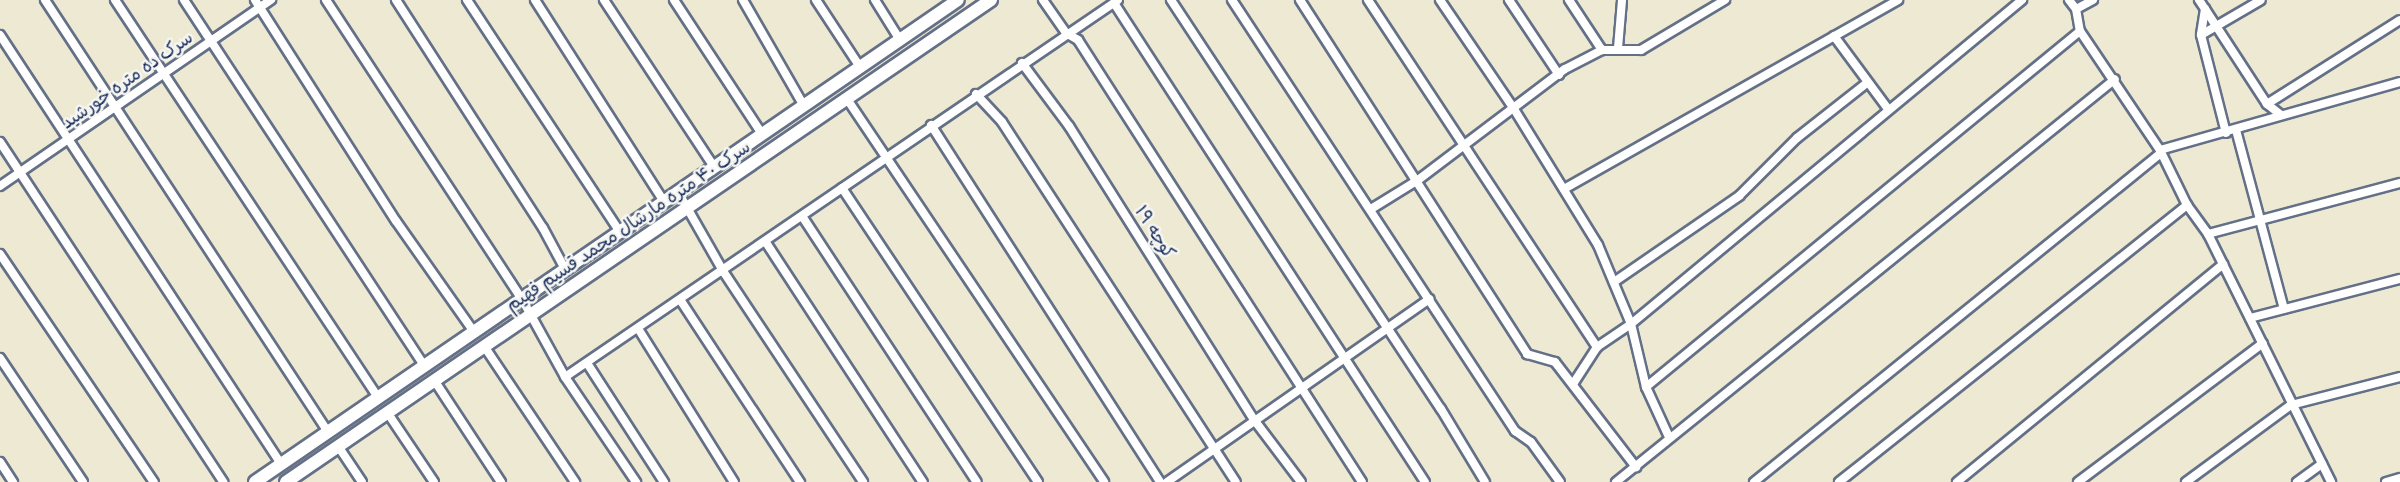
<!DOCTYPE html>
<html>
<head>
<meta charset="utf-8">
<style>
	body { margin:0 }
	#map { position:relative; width:2400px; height:482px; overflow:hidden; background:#ede9d2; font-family:Delius,"Playpen Sans Arabic",sans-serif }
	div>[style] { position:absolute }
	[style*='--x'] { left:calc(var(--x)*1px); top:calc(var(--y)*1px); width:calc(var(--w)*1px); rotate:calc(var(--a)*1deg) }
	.roads { filter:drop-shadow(2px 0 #647087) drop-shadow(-2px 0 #647087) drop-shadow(0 2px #647087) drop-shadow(0 -2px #647087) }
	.street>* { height:8px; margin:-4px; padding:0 4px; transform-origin:4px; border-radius:4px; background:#fff }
	.secondary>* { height:12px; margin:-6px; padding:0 6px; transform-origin:6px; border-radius:6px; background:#fff }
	span { translate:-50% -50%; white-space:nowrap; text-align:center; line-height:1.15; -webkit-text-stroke:5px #f6f6f2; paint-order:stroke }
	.street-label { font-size:18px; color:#1b2f5e }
</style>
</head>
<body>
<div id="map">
	<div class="roads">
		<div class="street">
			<i style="--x:45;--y:0;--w:516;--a:56.77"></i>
			<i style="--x:115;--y:0;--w:477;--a:56.5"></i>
			<i style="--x:184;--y:0;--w:438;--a:56.7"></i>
			<i style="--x:255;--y:0;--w:262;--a:57.5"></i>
			<i style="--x:396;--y:221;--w:136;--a:54.9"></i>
			<i style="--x:326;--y:0;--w:358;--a:56.8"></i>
			<i style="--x:522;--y:299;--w:89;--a:61.1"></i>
			<i style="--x:565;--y:377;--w:127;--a:55.9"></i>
			<i style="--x:396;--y:0;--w:271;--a:57.2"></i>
			<i style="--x:543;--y:228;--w:47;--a:61.8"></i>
			<i style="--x:467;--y:0;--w:278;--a:56.6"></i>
			<i style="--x:535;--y:0;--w:240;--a:57.4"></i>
			<i style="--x:604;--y:0;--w:200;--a:56.6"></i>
			<i style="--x:674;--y:0;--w:160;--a:56.7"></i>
			<i style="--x:743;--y:0;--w:122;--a:60.1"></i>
			<i style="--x:816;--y:0;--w:80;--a:56.7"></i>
			<i style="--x:875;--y:0;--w:47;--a:58"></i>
			<i style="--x:1043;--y:0;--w:40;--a:55.1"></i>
			<i style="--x:1066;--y:33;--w:14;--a:30"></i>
			<i style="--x:1078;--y:40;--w:525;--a:57.28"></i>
			<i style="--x:1171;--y:0;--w:490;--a:56.6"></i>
			<i style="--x:1441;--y:409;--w:85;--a:58.9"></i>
			<i style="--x:1232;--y:0;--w:516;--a:56.71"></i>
			<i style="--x:1515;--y:431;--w:19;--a:35"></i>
			<i style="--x:1531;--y:442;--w:49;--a:54.1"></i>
			<i style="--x:1300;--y:0;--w:421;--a:57.3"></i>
			<i style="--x:1527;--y:354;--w:29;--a:16"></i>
			<i style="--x:1555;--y:362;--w:133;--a:52.4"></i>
			<i style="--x:1368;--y:0;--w:416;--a:56.6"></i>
			<i style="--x:1440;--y:0;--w:132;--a:55.8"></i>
			<i style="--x:1514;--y:109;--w:160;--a:58.3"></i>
			<i style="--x:1598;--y:245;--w:86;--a:67.3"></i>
			<i style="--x:1631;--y:324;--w:65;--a:76.6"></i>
			<i style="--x:1646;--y:387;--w:55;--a:65.3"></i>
			<i style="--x:1509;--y:0;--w:90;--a:56.3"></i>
			<i style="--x:1569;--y:0;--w:60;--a:56.6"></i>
			<i style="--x:2069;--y:0;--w:11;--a:52"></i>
			<i style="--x:2093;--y:0;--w:19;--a:152"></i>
			<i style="--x:2076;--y:9;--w:22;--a:80"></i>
			<i style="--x:2080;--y:31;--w:143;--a:56.1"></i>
			<i style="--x:2160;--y:150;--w:61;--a:63.9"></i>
			<i style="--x:2187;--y:205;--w:36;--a:54"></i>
			<i style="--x:2208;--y:234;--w:277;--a:63.6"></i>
			<i style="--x:2199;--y:0;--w:11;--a:56"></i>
			<i style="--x:2205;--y:9;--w:26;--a:99"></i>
			<i style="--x:2201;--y:35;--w:101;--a:75.7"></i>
			<i style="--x:1114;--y:3;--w:571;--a:57.01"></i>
			<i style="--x:2205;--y:9;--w:113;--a:56.9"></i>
			<i style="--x:0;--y:35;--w:513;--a:56.77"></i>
			<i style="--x:2201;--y:35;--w:69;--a:-30.3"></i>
			<i style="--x:1834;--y:36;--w:91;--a:53.5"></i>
			<i style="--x:1618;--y:48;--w:48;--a:-85.2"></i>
			<i style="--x:1022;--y:63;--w:79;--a:53.3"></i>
			<i style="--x:1069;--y:126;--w:349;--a:57.8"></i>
			<i style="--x:1255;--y:421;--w:76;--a:53"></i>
			<i style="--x:976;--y:94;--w:38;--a:47"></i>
			<i style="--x:1002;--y:122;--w:429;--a:57"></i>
			<i style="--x:847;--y:99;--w:461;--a:56.1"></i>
			<i style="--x:2281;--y:115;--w:18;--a:-142"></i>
			<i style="--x:2267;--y:104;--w:157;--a:-32.3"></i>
			<i style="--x:931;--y:125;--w:424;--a:57.3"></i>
			<i style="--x:2236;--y:130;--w:185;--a:75"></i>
			<i style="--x:0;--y:142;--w:407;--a:56.7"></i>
			<i style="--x:2160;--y:150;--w:249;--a:-15.8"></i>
			<i style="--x:0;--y:186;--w:329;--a:-34.5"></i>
			<i style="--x:842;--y:188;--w:353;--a:56.3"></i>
			<i style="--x:1564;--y:189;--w:384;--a:-29.5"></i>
			<i style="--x:678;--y:192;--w:91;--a:60.3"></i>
			<i style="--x:723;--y:271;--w:253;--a:56.4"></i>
			<i style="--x:1371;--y:209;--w:55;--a:-31.7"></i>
			<i style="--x:1418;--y:180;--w:184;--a:-37.1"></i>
			<i style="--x:1565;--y:69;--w:42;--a:-27.2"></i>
			<i style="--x:1602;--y:50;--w:39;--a:0"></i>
			<i style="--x:1641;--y:50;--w:98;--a:-30.8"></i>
			<i style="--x:802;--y:216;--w:318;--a:56.7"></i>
			<i style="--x:2208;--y:234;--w:199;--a:-14.9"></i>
			<i style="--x:765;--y:241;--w:288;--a:56.8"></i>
			<i style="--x:0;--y:254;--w:275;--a:56"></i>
			<i style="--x:1614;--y:282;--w:152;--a:-34.5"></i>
			<i style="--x:1739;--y:196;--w:82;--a:-45"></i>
			<i style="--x:1797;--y:138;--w:89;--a:-38.2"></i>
			<i style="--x:681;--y:301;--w:217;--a:56.7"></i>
			<i style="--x:2250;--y:318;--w:155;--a:-14.6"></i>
			<i style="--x:639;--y:330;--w:179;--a:58"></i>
			<i style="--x:484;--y:346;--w:164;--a:56.2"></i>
			<i style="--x:0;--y:358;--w:149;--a:56.2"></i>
			<i style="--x:587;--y:363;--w:142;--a:57.1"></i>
			<i style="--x:565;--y:377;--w:669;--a:-34.28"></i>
			<i style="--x:434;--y:380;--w:122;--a:56.7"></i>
			<i style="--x:1573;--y:384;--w:44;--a:-57"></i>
			<i style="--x:1597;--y:347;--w:41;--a:-34.1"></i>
			<i style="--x:1631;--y:324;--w:508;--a:-39.65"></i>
			<i style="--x:1646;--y:387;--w:561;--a:-39.36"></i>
			<i style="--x:387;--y:412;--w:84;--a:56.1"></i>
			<i style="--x:338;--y:446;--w:43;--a:56.3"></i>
			<i style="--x:0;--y:462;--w:24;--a:57"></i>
			<i style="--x:1167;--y:482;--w:320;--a:-34.9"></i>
			<i style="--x:1616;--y:482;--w:641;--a:-38.92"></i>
			<i style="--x:1754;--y:482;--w:523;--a:-38.95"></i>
			<i style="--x:1839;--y:482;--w:445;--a:-38.5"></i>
			<i style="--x:1957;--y:482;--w:344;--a:-39.3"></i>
			<i style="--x:2078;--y:482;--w:231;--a:-36.9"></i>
			<i style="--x:2186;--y:482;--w:130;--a:-36.3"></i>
			<i style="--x:2291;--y:405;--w:113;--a:-14.4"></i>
			<i style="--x:2297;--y:482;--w:31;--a:-36"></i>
			<i style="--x:2386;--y:482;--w:15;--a:-16"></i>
		</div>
		<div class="secondary">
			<i style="--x:255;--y:482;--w:852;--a:-34.44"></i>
			<i style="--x:286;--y:482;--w:854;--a:-34.36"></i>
		</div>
	</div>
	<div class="street-label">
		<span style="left:127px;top:80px;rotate:-35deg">سرک ده متره خورشید</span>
		<span style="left:628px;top:226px;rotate:-34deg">سرک ۴۰ متره مارشال محمد قسیم فهیم</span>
		<span style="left:1155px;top:232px;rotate:57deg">کوچه ۱۹</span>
	</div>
</div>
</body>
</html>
